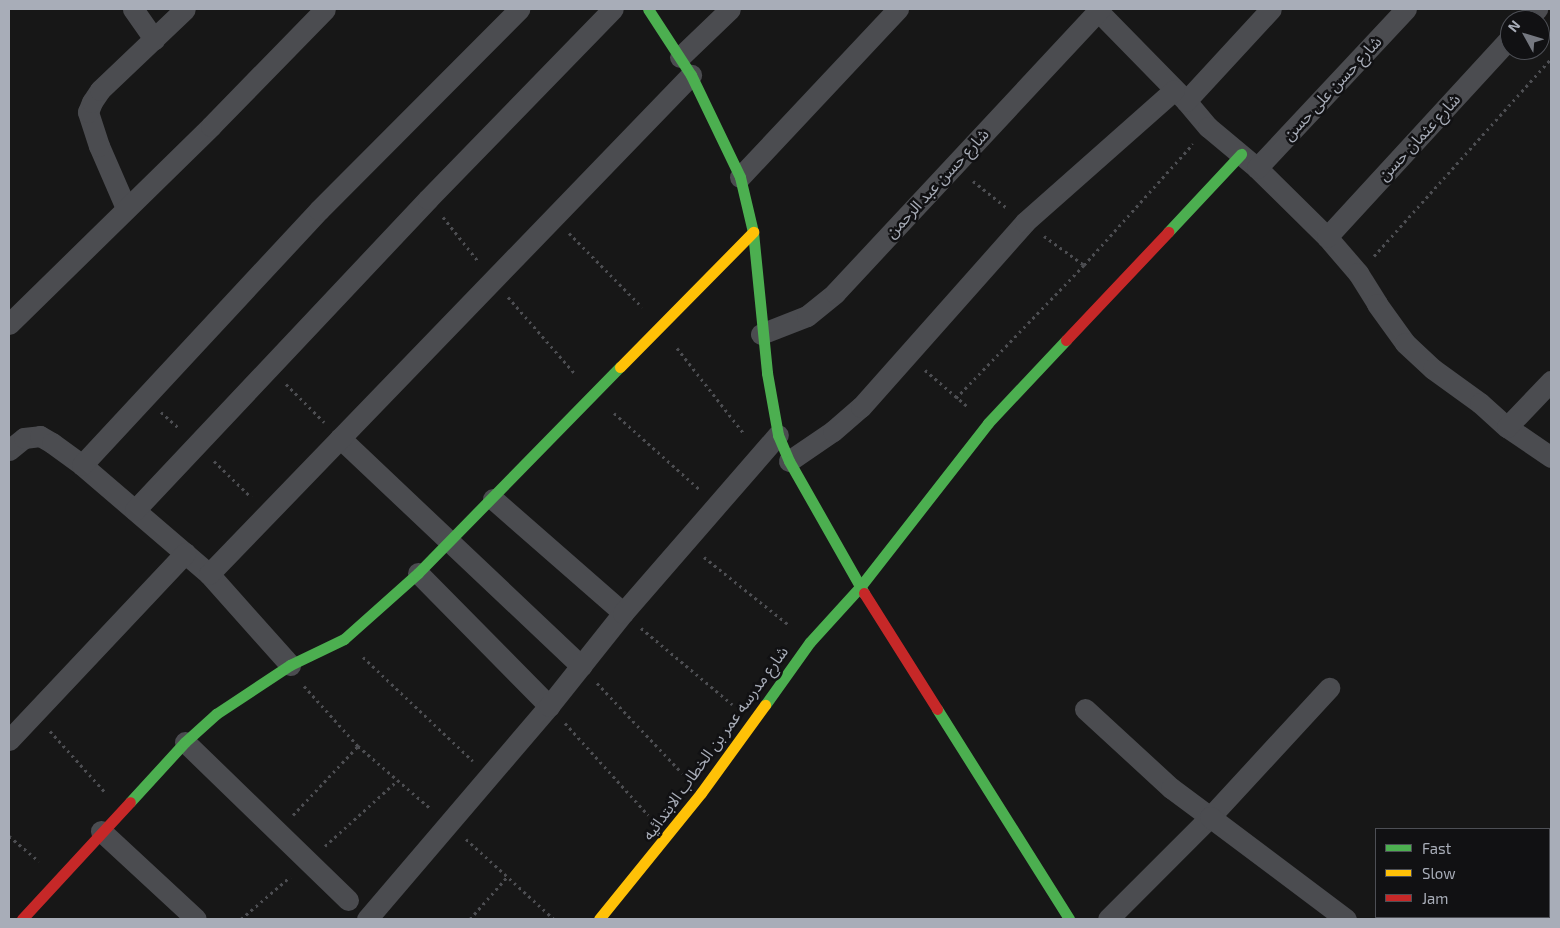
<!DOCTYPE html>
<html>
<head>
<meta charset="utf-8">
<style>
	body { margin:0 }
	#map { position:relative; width:1560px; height:928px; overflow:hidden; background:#171717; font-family:"Exo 2","Noto Sans Arabic",sans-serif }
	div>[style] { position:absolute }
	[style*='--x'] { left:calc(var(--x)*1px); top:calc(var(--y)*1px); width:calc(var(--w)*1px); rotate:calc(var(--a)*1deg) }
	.path>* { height:3px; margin-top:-1.5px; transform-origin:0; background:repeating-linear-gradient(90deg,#4d4e52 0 2.5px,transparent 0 6.5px) }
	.street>* { height:21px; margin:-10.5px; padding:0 10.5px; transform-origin:10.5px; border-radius:10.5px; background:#4b4c50 }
	.fast>* { height:11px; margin:-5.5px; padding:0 5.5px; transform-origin:5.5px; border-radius:5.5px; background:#4caf50 }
	.slow>* { height:11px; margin:-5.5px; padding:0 5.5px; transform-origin:5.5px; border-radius:5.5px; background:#ffc107 }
	.jam>* { height:11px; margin:-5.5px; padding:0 5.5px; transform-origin:5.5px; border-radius:5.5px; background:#c62828 }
	span { translate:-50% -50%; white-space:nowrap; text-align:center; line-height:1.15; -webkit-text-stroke:5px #111113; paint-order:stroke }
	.street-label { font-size:16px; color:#a8adb8 }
	.frame { position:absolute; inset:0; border:10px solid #a8adb8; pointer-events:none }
	.legend { position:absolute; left:1375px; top:828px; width:175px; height:90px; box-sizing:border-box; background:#111113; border:1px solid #4d4f55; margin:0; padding:6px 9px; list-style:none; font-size:15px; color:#a8adb8 }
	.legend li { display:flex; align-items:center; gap:10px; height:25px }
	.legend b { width:25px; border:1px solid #4d4f55 }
	.north { position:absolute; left:1500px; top:10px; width:50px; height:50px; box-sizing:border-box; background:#111113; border:1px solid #4d4f55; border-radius:50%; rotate:309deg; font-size:14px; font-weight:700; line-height:20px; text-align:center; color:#a8adb8 }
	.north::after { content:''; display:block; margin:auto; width:18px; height:22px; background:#757880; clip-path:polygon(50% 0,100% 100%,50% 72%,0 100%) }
</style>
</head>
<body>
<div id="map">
	<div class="path">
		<i style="--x:973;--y:181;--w:43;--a:38.5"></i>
		<i style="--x:443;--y:217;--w:56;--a:51.5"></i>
		<i style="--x:569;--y:233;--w:104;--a:45.4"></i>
		<i style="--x:1044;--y:236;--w:49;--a:35.9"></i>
		<i style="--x:1374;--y:256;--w:265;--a:-48.1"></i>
		<i style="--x:508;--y:297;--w:103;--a:48.9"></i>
		<i style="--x:677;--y:348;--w:110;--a:52"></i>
		<i style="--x:925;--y:370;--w:57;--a:40.7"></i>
		<i style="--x:286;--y:384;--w:54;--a:45"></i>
		<i style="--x:956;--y:398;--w:185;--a:-46.1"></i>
		<i style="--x:1084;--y:265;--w:163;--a:-48"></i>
		<i style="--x:161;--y:412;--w:24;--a:42"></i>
		<i style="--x:614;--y:413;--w:114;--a:41.8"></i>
		<i style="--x:214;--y:461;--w:52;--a:44.2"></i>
		<i style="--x:704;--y:557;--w:109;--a:38.7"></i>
		<i style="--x:641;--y:628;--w:119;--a:39.9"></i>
		<i style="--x:363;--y:657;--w:151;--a:43.4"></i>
		<i style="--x:597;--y:683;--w:124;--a:46.6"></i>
		<i style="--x:304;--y:686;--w:81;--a:48"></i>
		<i style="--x:358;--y:746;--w:96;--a:40.8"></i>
		<i style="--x:565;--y:723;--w:124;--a:47.9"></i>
		<i style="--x:50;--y:731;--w:81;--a:48"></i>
		<i style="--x:293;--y:815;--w:95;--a:-46.7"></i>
		<i style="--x:9;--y:836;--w:39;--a:40"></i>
		<i style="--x:466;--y:839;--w:119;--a:42.3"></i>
		<i style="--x:325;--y:846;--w:97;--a:-42.1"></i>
		<i style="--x:241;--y:919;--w:65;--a:-40.6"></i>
		<i style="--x:470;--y:919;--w:56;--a:-48.6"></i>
	</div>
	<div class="street">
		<i style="--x:133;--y:9;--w:37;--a:55"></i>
		<i style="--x:1096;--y:9;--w:129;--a:45.6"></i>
		<i style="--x:1186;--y:101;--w:34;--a:50"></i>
		<i style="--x:1208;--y:127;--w:64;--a:39.9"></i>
		<i style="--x:1257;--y:168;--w:98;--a:44.6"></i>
		<i style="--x:1327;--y:237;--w:48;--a:49.3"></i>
		<i style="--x:1358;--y:273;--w:36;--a:58"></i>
		<i style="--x:1377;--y:304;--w:48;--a:54.3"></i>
		<i style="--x:1405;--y:343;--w:38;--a:43"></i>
		<i style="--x:1433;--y:369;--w:58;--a:35.9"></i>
		<i style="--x:1480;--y:403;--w:36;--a:42"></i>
		<i style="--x:1507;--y:427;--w:53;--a:34.3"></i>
		<i style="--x:1526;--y:20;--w:16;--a:-45"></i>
		<i style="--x:680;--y:57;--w:69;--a:-43.8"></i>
		<i style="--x:1186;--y:101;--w:125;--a:-47.3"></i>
		<i style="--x:1257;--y:168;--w:218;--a:-46.9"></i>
		<i style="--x:740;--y:177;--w:231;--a:-46.8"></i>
		<i style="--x:126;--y:208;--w:68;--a:-113.5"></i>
		<i style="--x:99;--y:146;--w:36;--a:-108"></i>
		<i style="--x:88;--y:112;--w:11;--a:-68"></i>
		<i style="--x:92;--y:102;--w:14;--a:-56"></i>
		<i style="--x:100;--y:90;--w:117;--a:-43.6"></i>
		<i style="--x:1327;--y:237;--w:270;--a:-47.4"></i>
		<i style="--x:9;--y:324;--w:283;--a:-44.4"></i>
		<i style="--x:211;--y:126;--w:163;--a:-45.7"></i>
		<i style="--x:761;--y:334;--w:49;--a:-21.4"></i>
		<i style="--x:807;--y:316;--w:36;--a:-39"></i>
		<i style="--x:835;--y:293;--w:388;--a:-47"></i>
		<i style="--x:1507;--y:427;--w:64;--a:-46.3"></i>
		<i style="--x:340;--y:438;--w:332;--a:43.4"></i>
		<i style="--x:9;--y:450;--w:19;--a:-39"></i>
		<i style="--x:24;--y:438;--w:16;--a:-7"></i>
		<i style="--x:40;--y:436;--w:14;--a:30"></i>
		<i style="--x:52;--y:443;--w:37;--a:36"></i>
		<i style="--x:82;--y:465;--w:167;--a:40.6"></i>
		<i style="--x:209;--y:574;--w:122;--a:48.3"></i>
		<i style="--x:789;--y:461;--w:53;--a:-34.3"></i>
		<i style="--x:833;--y:431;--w:37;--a:-41"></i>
		<i style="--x:861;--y:407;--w:247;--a:-48.4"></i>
		<i style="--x:1025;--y:222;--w:199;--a:-41.5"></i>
		<i style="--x:82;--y:465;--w:348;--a:-47.1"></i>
		<i style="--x:319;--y:210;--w:284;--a:-45.1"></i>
		<i style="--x:493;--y:499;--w:173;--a:41.2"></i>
		<i style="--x:135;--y:510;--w:427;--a:-46.7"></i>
		<i style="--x:428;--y:199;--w:265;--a:-45.8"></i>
		<i style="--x:418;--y:573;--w:187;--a:45.4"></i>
		<i style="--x:209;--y:574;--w:694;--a:-45.99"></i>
		<i style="--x:1085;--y:709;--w:117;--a:42.6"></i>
		<i style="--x:1171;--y:788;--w:49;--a:36.6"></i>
		<i style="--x:1210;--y:817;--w:176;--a:-47.3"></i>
		<i style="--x:9;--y:740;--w:257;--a:-46.7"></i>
		<i style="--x:185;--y:742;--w:227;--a:44.1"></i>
		<i style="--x:101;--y:831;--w:129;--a:42.8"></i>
		<i style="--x:367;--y:919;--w:280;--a:-49.5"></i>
		<i style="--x:549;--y:706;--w:119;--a:-51.5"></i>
		<i style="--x:623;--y:613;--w:236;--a:-49"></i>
		<i style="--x:1108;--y:919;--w:144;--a:-45"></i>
		<i style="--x:1210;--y:817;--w:170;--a:36.9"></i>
	</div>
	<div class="fast">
		<i style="--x:648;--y:9;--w:79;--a:56.9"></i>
		<i style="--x:691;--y:75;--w:113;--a:64.3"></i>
		<i style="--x:740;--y:177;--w:57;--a:76.7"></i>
		<i style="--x:753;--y:232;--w:142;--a:84.3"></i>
		<i style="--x:767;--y:373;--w:63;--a:79.9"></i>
		<i style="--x:778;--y:435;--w:28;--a:67"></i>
		<i style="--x:789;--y:461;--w:152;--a:60.4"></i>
		<i style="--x:1168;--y:232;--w:107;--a:-46.9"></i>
		<i style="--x:765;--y:705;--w:77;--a:-54.5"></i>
		<i style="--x:810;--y:642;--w:74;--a:-47.7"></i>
		<i style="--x:860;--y:587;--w:208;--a:-52"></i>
		<i style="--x:988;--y:423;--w:114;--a:-46.8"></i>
		<i style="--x:937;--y:709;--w:248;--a:57.8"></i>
		<i style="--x:130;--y:802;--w:81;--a:-47.5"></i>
		<i style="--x:185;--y:742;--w:42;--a:-42.1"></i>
		<i style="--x:216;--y:714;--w:89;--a:-33.5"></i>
		<i style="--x:290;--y:665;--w:60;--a:-25.7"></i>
		<i style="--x:344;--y:639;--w:99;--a:-41.7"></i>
		<i style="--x:418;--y:573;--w:289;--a:-45.6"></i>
	</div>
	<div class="slow">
		<i style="--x:620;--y:367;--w:190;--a:-45.4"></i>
		<i style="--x:599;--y:919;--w:162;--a:-51"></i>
		<i style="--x:701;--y:793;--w:109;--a:-54"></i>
	</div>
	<div class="jam">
		<i style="--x:1066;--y:340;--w:149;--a:-46.6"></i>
		<i style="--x:864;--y:593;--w:137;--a:57.8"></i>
		<i style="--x:22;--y:919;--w:159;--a:-47.3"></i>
	</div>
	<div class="street-label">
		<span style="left:1332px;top:88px;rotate:-47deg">شارع حسن على حسن</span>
		<span style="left:1419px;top:137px;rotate:-47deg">شارع عثمان حسن</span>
		<span style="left:937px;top:183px;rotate:-47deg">شارع حسن عبد الرحمن</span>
		<span style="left:715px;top:743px;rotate:-54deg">شارع مدرسه عمر بن الخطاب الابتدائيه</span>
	</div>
	<div class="frame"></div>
	<ul class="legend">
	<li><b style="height:6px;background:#4caf50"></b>Fast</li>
	<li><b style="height:6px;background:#ffc107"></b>Slow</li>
	<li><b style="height:6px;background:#c62828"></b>Jam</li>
	</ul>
	<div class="north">N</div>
</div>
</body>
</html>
